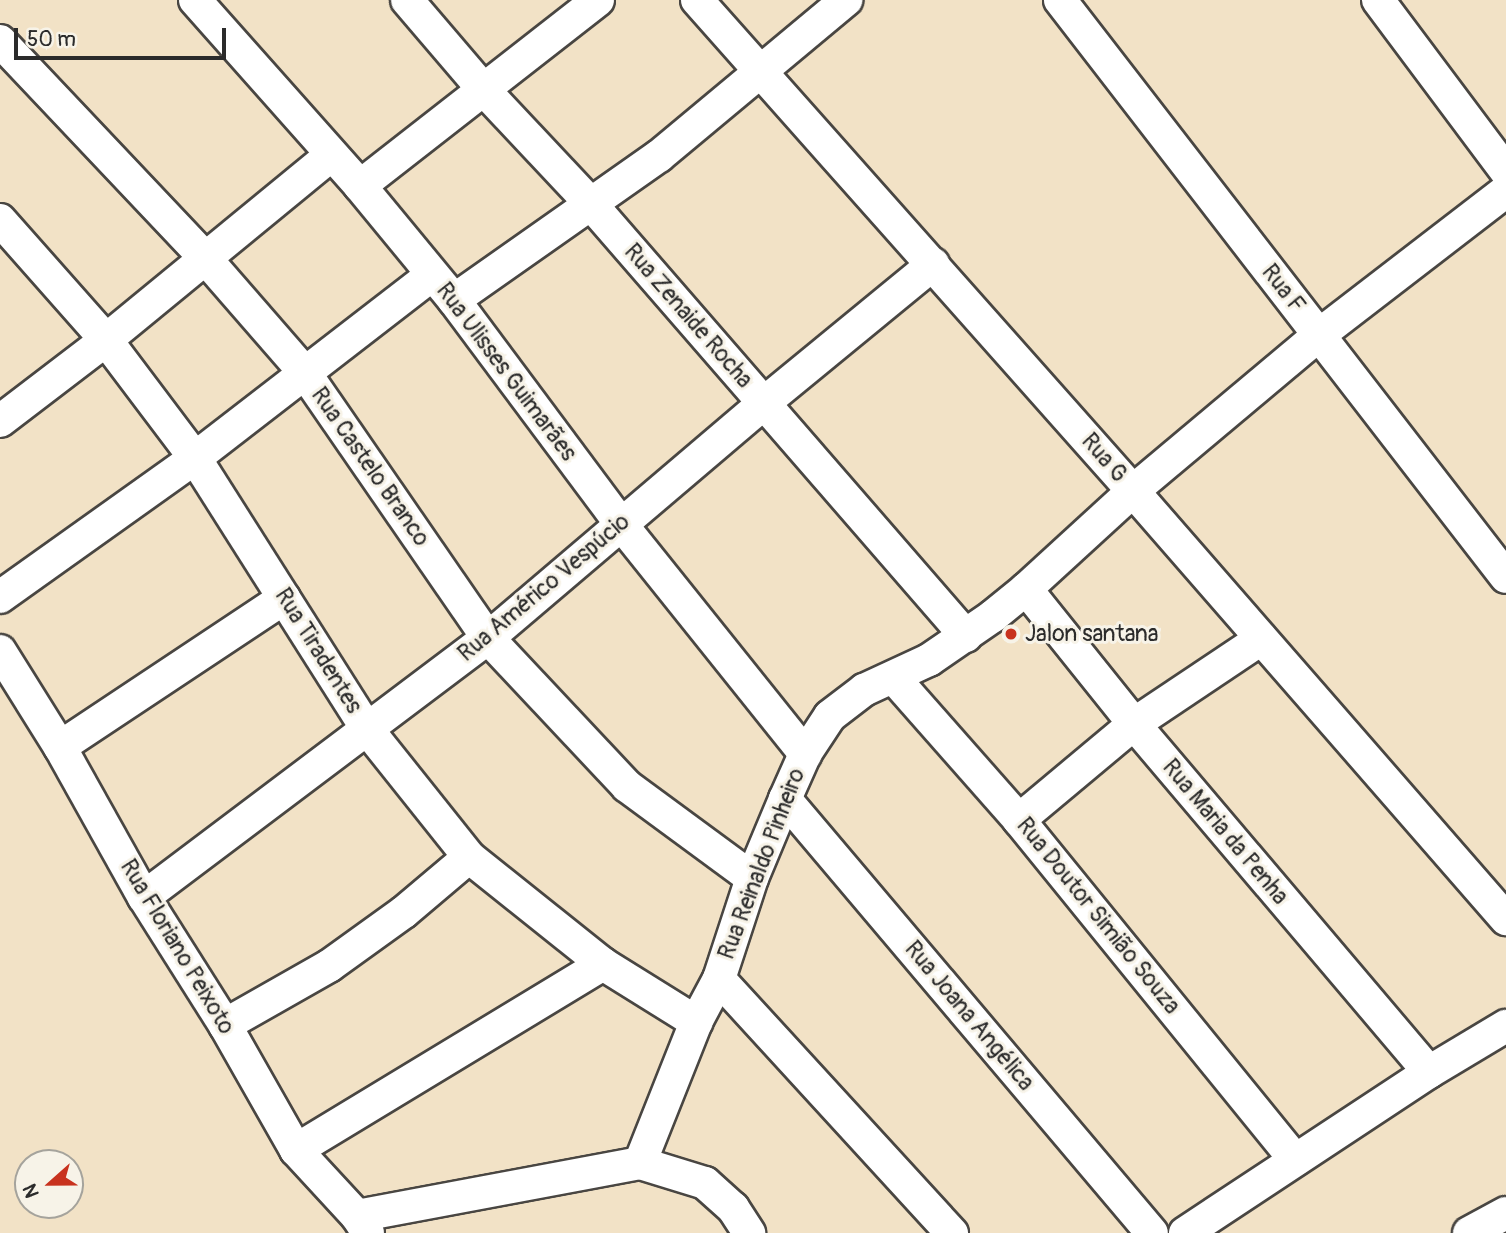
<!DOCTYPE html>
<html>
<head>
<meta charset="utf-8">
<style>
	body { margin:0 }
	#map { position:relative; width:1506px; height:1233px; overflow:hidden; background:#f2e2c6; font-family:Pangolin,sans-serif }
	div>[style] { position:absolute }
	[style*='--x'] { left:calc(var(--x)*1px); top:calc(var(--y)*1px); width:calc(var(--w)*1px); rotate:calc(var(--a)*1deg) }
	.roads { filter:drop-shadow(2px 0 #494642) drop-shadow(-2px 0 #494642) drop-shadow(0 2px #494642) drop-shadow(0 -2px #494642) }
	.street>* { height:32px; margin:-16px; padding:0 16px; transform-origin:16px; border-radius:16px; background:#fff }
	.dots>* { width:19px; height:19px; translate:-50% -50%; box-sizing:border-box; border:4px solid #f7f3e8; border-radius:50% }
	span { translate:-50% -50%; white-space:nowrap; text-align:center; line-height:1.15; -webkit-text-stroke:6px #f7f3e8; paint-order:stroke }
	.street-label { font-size:23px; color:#2b2b2b }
	.poi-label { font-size:23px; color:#2b2b2b }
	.left { translate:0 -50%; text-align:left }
	.north { position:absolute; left:14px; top:1149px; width:70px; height:70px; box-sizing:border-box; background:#f7f3e8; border:2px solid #a5a39c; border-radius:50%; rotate:249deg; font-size:19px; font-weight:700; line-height:28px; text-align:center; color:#2b2b2b }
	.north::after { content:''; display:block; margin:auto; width:24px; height:32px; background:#c8321e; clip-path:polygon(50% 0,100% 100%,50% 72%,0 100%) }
	.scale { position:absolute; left:14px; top:28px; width:212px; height:32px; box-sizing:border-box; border:4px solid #2b2b2b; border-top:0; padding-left:9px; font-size:21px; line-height:24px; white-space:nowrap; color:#2b2b2b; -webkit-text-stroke:5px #f7f3e8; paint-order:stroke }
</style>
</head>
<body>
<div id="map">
	<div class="roads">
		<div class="street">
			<i style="--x:195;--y:0;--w:249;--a:48.4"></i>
			<i style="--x:360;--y:186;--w:148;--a:50.5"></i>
			<i style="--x:454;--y:300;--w:279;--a:53.3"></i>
			<i style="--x:621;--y:524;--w:295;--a:51.3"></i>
			<i style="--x:407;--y:0;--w:118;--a:49.5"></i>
			<i style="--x:484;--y:90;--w:156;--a:46.8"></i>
			<i style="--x:591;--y:204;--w:572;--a:49.04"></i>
			<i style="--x:697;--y:0;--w:657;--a:48.4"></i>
			<i style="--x:1133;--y:491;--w:568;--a:48.93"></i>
			<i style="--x:1060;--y:0;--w:729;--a:52.3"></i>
			<i style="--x:1378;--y:0;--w:214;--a:53.2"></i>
			<i style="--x:0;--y:41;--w:300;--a:46.6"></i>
			<i style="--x:206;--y:259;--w:151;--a:49"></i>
			<i style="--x:305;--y:373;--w:322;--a:55.4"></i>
			<i style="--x:488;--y:638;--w:203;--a:46.8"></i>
			<i style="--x:627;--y:786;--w:155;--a:36.4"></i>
			<i style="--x:360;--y:186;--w:302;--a:-38"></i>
			<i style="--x:0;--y:220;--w:160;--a:48.5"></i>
			<i style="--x:106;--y:340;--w:148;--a:53"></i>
			<i style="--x:195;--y:458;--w:321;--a:57.6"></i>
			<i style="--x:367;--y:729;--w:164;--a:51.4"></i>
			<i style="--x:469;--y:857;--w:171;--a:38.6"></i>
			<i style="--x:603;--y:964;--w:110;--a:31.9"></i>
			<i style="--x:454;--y:300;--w:251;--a:-35.1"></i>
			<i style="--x:659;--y:156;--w:244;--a:-39.8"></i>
			<i style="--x:0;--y:421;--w:133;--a:-37.4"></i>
			<i style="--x:106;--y:340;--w:291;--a:-39.4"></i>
			<i style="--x:1026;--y:589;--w:173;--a:51.3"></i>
			<i style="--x:1134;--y:724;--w:456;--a:49.7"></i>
			<i style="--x:0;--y:597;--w:239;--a:-35.5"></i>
			<i style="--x:195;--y:458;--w:299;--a:-37.7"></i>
			<i style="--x:0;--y:651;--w:113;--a:58"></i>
			<i style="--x:60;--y:747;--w:172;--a:60.8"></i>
			<i style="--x:144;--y:897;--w:151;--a:57.7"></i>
			<i style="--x:225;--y:1025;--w:144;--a:60.4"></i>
			<i style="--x:296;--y:1150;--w:90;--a:47.3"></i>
			<i style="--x:357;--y:1216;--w:20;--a:57"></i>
			<i style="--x:894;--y:678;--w:189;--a:48.6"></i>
			<i style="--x:1019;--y:820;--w:438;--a:50.9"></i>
			<i style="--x:60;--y:747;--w:269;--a:-33.6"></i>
			<i style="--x:785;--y:799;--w:568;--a:49.78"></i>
			<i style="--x:1019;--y:820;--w:150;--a:-39.9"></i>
			<i style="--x:1134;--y:724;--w:153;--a:-33.8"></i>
			<i style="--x:144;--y:897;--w:431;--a:-37"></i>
			<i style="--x:488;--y:638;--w:362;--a:-40.4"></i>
			<i style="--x:764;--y:403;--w:219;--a:-39.4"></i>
			<i style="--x:719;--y:979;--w:345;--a:47.5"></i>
			<i style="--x:225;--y:1025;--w:120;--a:-29.6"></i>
			<i style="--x:329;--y:966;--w:92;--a:-35.8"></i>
			<i style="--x:404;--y:912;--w:85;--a:-40.2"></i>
			<i style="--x:296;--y:1150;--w:359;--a:-31.2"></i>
			<i style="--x:640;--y:1163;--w:152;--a:-68.3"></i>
			<i style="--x:696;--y:1022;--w:49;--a:-61.9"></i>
			<i style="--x:719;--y:979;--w:106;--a:-71.9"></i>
			<i style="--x:752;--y:878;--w:86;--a:-67.3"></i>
			<i style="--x:785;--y:799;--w:49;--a:-66"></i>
			<i style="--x:805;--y:754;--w:45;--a:-56.7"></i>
			<i style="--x:830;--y:716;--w:43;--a:-37.4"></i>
			<i style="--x:864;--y:690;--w:72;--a:-24.8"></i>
			<i style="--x:929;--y:660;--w:78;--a:-34.5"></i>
			<i style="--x:993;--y:616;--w:43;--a:-39.3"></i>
			<i style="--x:1026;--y:589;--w:145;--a:-42.5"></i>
			<i style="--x:1133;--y:491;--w:243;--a:-40"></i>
			<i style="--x:1319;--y:335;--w:236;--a:-37.6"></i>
			<i style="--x:357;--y:1216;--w:288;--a:-10.6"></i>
			<i style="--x:640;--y:1163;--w:68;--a:17.1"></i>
			<i style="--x:705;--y:1183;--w:38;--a:42"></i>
			<i style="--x:733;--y:1208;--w:30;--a:57"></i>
			<i style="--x:1185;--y:1233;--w:292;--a:-33.4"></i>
			<i style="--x:1429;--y:1072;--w:90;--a:-30.9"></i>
			<i style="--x:1469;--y:1233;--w:42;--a:-28.4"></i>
		</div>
	</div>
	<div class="dots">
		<i style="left:1011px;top:634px;background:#c8321e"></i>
	</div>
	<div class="street-label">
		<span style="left:1283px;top:289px;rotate:52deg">Rua F</span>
		<span style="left:688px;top:316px;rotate:49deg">Rua Zenaide Rocha</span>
		<span style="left:506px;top:372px;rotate:53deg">Rua Ulisses Guimarães</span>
		<span style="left:1104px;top:458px;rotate:49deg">Rua G</span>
		<span style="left:370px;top:467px;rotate:55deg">Rua Castelo Branco</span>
		<span style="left:544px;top:588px;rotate:-40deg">Rua Américo Vespúcio</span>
		<span style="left:318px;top:651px;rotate:58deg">Rua Tiradentes</span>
		<span style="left:1225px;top:832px;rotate:50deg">Rua Maria da Penha</span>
		<span style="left:762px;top:864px;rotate:-69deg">Rua Reinaldo Pinheiro</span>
		<span style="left:1098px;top:916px;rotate:51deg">Rua Doutor Simião Souza</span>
		<span style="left:177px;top:947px;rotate:59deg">Rua Floriano Peixoto</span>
		<span style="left:969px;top:1016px;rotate:50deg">Rua Joana Angélica</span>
	</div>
	<div class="poi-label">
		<span class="left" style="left:1025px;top:634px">Jalon santana</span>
	</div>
	<div class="north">N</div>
	<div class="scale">50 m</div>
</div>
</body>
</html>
